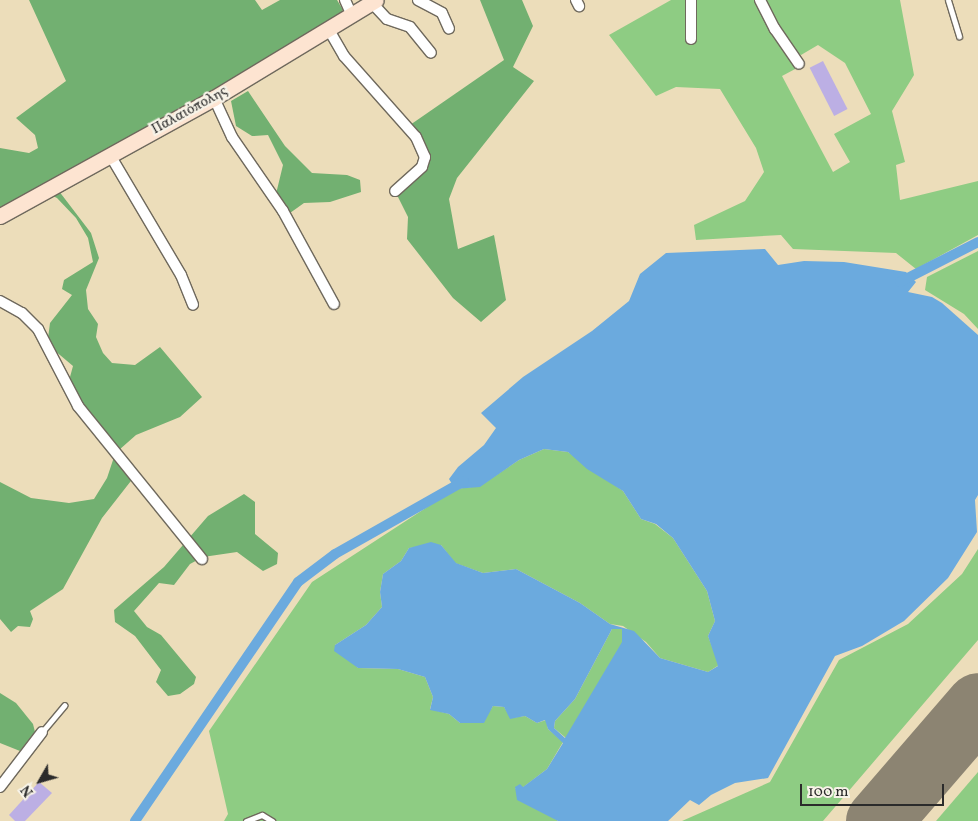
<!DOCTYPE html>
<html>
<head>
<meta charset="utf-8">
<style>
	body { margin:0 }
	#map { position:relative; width:978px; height:821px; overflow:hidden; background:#ecddba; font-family:Vollkorn,serif }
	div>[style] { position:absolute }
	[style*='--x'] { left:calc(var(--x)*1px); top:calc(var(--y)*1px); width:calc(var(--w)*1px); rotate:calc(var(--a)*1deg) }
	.green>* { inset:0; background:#8ecc83 }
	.forest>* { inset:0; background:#72b071 }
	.water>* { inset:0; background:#6baade }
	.canal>* { height:10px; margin:-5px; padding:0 5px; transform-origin:5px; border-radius:5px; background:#6baade }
	.runway>* { height:65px; margin:-32.5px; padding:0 32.5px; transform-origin:32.5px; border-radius:32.5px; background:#8c8472 }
	.building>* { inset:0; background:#bcafe4; transform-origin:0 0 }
	.roads { filter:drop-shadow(1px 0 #6f695d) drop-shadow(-1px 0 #6f695d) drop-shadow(0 1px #6f695d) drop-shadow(0 -1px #6f695d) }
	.service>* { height:5px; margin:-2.5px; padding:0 2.5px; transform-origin:2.5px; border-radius:2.5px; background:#fff }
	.minor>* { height:10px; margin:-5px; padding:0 5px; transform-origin:5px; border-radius:5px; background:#fff }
	.secondary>* { height:15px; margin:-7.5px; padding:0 7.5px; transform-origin:7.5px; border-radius:7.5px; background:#fde4d1 }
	span { translate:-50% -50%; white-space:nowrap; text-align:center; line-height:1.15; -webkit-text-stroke:4.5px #f7f3e8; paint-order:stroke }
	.street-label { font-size:14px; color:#2b2b2b }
	.north { position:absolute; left:15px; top:756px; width:50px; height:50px; -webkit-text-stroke:4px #f7f3e8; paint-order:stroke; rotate:232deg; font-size:14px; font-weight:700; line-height:20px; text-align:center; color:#2b2b2b }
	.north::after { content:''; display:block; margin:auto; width:18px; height:22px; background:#2b2b2b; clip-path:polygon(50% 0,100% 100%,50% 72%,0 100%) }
	.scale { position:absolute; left:800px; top:784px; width:144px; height:22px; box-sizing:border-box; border:2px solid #2b2b2b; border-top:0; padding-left:6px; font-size:15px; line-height:18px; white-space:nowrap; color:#2b2b2b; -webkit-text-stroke:4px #f7f3e8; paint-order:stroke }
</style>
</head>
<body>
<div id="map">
	<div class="green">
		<i style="clip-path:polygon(671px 0,758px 0,797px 68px,782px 76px,833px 172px,850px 162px,834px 134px,871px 114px,845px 63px,818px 45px,801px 55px,792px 50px,764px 0,900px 0,914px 75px,892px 111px,905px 162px,896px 165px,900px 200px,978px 181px,978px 235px,916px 269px,896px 253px,793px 249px,781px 235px,696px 240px,694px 225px,745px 201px,764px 172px,756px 148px,720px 89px,676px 87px,656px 96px,609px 35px)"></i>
		<i style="clip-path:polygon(978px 251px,978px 329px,964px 314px,925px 290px,927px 277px)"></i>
		<i style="clip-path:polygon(544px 449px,568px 452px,623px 491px,641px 519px,655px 524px,673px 538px,707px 591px,715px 621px,708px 636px,719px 665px,708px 672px,660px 658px,646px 642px,623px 626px,610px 624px,580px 603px,516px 569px,483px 573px,455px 563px,441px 545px,409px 548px,401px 561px,383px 574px,380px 592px,382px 607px,366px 625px,335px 645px,358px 668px,398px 669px,425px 677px,433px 697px,430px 709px,449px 714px,460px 723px,487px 715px,493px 706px,504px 707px,511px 718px,525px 716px,537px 723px,546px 720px,548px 729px,563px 742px,547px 769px,522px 788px,515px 788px,558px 821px,224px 821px,228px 814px,209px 731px,312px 582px,455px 489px,480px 486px,519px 460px)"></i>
		<i style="clip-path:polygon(978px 549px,978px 640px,823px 821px,682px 821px,770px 782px,839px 660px,908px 624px,962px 574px)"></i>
		<i style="clip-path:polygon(612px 629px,622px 629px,623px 642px,566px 738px,554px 728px,555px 721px,575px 699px)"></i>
		<i style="clip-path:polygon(978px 772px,978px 821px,936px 821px)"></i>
	</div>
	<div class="forest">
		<i style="clip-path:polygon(29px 0,255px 0,262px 10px,280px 0,337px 0,343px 10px,341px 14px,233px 81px,52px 182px,91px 233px,99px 258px,86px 290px,88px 309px,98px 324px,96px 337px,103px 353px,112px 363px,135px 365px,160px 347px,202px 397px,180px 417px,136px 435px,119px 450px,134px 477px,102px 518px,63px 589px,30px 611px,33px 619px,30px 627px,18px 626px,11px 632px,0 619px,0 482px,31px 498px,69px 503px,94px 499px,107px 478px,114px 457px,73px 390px,70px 377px,73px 366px,54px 350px,48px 338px,50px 323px,72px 295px,62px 289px,64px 280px,93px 262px,88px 238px,76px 218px,57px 198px,39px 189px,0 211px,0 148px,29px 153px,38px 148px,35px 135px,16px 118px,66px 81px)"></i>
		<i style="clip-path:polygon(480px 0,522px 0,533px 26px,513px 67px,534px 81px,457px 178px,449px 199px,458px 249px,494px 235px,506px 300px,481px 322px,453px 298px,407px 239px,408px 217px,397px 195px,428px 166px,430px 159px,410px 125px,504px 60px)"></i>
		<i style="clip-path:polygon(248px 91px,285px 146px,312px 173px,347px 175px,360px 180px,361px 192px,330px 202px,304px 203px,290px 213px,276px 194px,283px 165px,268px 135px,252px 136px,236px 126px,231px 101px)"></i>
		<i style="clip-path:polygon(244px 494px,255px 502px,255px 534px,278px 553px,277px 564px,263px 571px,237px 552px,203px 557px,190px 564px,174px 585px,159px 583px,134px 611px,147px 627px,161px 635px,196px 677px,194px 684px,180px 694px,168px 696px,156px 682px,161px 670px,135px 636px,115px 622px,114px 610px,164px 567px,208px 516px)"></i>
		<i style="clip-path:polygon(0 693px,16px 703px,33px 724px,35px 732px,20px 751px,0 743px)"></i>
	</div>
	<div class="water">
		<i style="clip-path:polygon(evenodd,765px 249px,778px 265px,804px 261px,844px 262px,906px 272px,916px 282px,908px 292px,932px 297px,942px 303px,978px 335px,978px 495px,975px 500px,977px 532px,948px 578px,904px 621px,862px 646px,835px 656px,768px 778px,735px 783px,711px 795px,699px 805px,690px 800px,668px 821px,558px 821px,517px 800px,515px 787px,520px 784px,523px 787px,547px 769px,563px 743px,548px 729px,545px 720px,537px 723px,525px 716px,510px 719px,504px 707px,493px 706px,484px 723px,460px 723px,449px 714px,430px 710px,433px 697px,425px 677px,398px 669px,358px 668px,334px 651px,335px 645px,366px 625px,382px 607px,380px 592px,383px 574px,401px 561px,409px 548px,431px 542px,441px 545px,456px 563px,483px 573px,516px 569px,580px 603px,610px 624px,634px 631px,660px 658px,708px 672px,718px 666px,708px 636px,715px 621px,707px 591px,673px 538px,656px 524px,641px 519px,623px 491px,587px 469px,568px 452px,544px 449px,519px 460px,480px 487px,455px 489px,449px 479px,458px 467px,484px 445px,496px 428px,481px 413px,523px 377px,592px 331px,629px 301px,640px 274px,666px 253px,765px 249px,612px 629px,622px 629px,622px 642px,565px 738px,554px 728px,555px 721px,575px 699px,612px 629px)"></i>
	</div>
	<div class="canal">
		<i style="--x:900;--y:282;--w:88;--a:-27.1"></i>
		<i style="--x:135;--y:821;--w:289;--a:-55.7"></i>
		<i style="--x:298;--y:582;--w:46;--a:-37.1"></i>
		<i style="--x:335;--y:554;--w:148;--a:-29.5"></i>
	</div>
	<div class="runway">
		<i style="--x:878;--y:821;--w:153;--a:-49.2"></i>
	</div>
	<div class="building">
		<i style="left:823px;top:61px;width:54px;height:15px;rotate:63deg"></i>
		<i style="clip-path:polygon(39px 782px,52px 793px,25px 821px,15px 821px,9px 815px)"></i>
	</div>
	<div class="roads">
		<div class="service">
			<i style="--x:948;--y:0;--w:38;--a:73"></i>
			<i style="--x:42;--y:732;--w:35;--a:-50"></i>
			<i style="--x:246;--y:821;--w:17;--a:-21"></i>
			<i style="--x:262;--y:815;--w:12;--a:31"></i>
		</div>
		<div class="minor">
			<i style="--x:345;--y:0;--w:17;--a:66"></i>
			<i style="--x:418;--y:0;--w:27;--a:28"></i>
			<i style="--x:442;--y:13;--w:17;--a:66"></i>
			<i style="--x:576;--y:0;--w:7;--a:63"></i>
			<i style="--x:691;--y:0;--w:39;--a:90"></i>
			<i style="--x:760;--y:0;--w:33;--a:63"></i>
			<i style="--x:775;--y:29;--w:42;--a:55.6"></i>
			<i style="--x:372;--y:3;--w:22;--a:47"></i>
			<i style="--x:387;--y:19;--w:24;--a:19"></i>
			<i style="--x:410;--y:27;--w:33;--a:51"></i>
			<i style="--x:329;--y:30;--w:30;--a:60"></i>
			<i style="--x:344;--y:56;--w:108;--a:48.4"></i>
			<i style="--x:416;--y:137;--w:22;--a:66"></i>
			<i style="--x:425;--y:157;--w:10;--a:107"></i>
			<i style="--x:422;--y:167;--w:36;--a:138"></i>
			<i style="--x:214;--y:98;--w:43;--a:65.2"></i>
			<i style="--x:232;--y:137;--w:90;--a:55.4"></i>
			<i style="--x:283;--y:211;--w:106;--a:61.3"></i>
			<i style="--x:110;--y:155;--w:139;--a:59.4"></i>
			<i style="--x:181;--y:275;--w:32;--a:68"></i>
			<i style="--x:0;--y:301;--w:25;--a:29"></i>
			<i style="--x:22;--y:313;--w:23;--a:45"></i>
			<i style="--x:38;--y:329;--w:87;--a:62.5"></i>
			<i style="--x:78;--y:406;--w:197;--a:51"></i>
			<i style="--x:0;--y:787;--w:69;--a:-52.6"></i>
		</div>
		<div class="secondary">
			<i style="--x:0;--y:216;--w:244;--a:-28.9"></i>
			<i style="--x:214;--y:98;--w:189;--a:-31.2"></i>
		</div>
	</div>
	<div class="street-label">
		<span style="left:190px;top:111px;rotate:-29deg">Παλαιόπολης</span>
	</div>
	<div class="north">N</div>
	<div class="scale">100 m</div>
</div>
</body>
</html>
